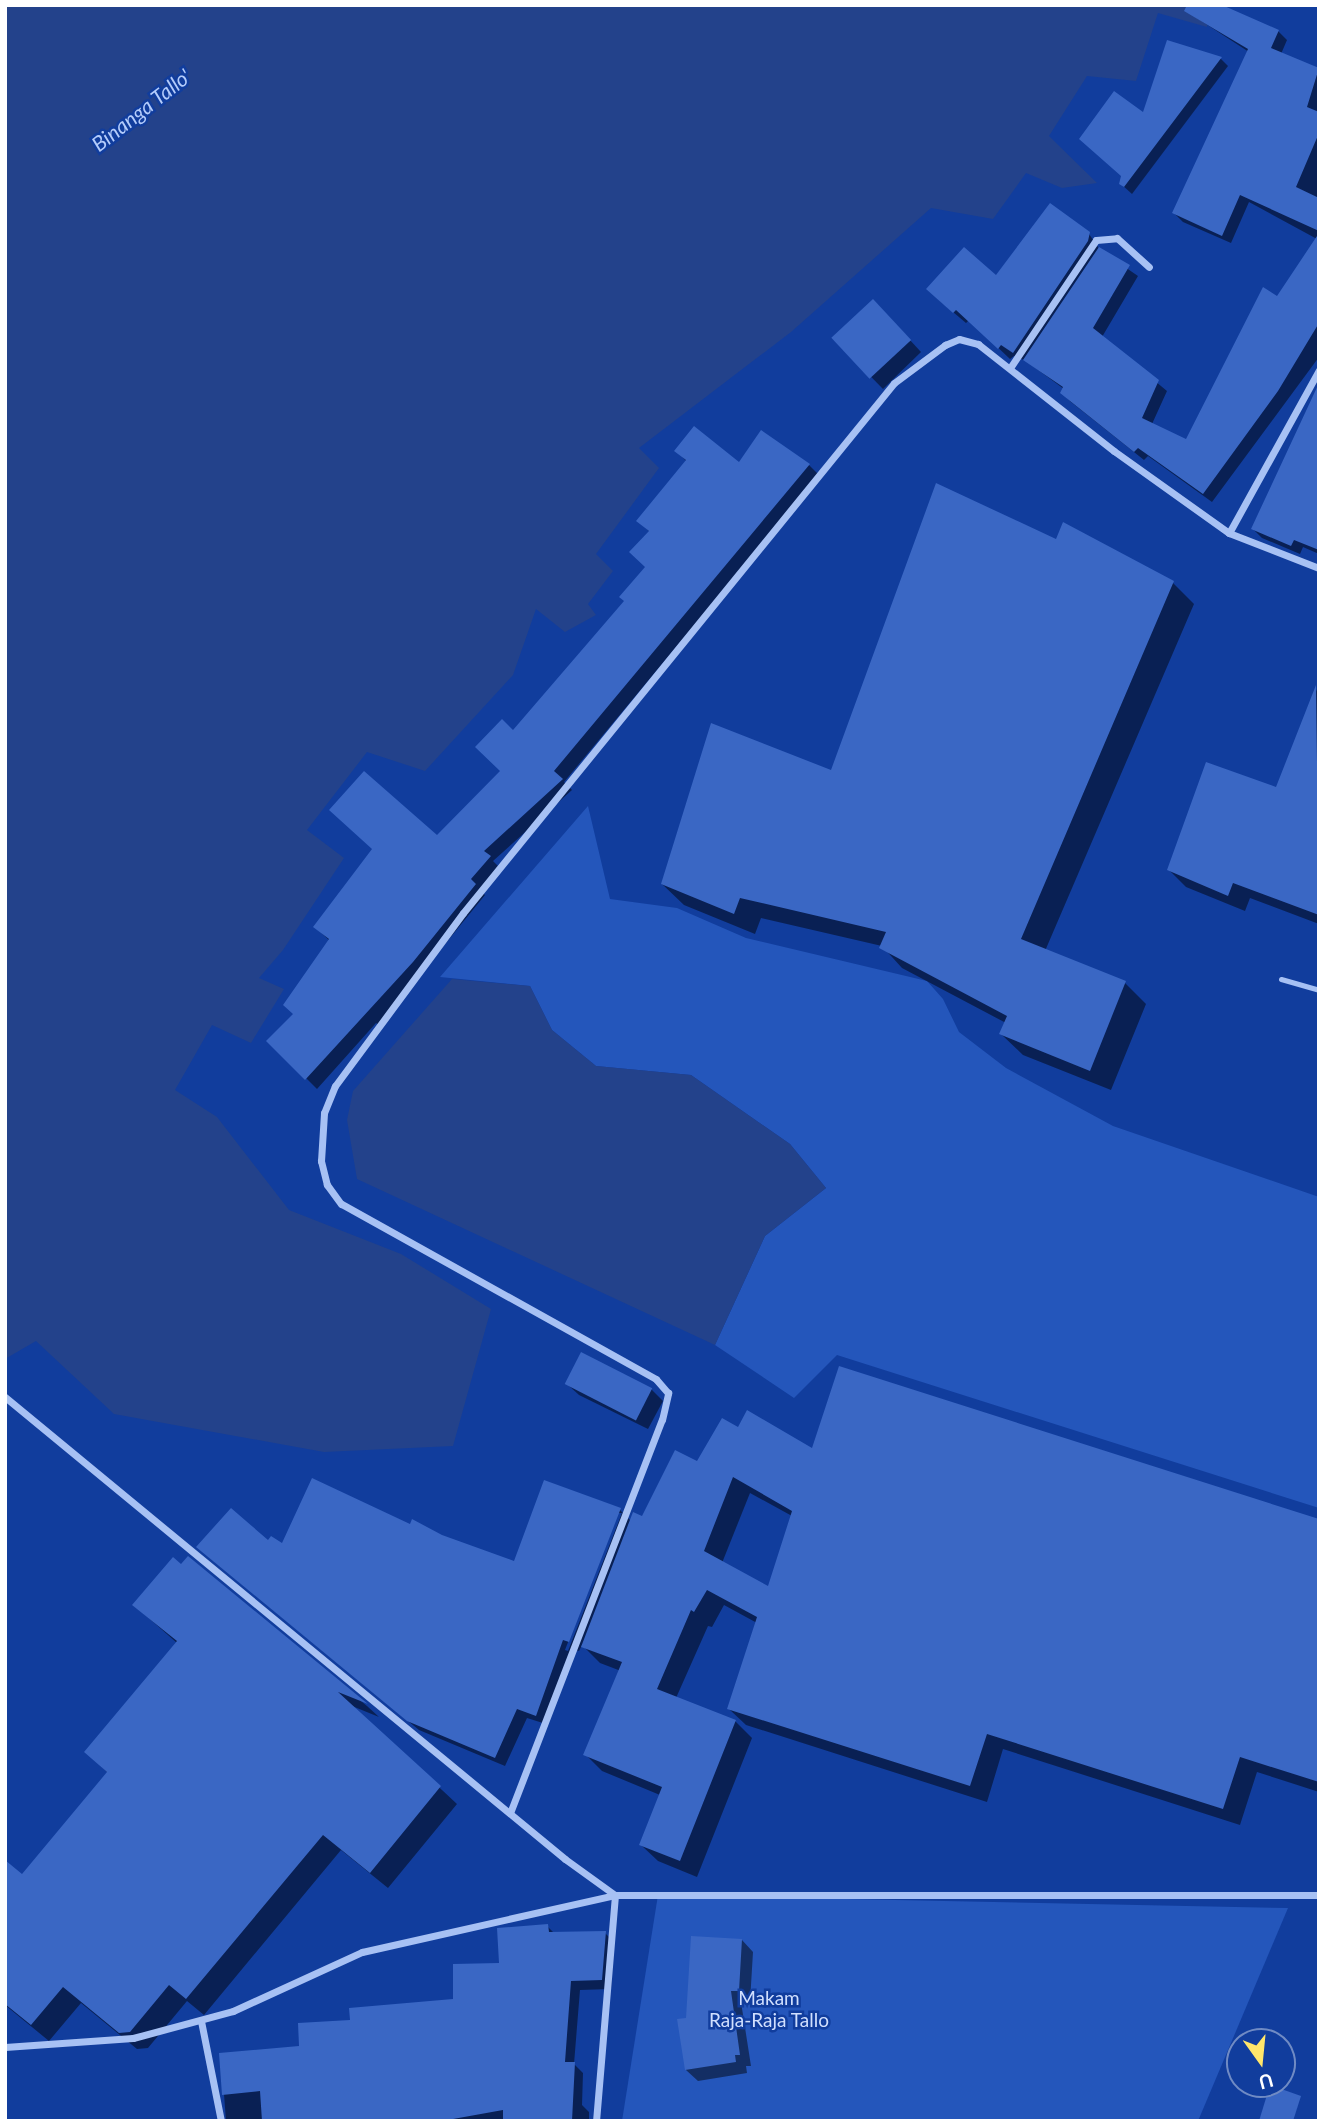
<!DOCTYPE html>
<html>
<head>
<meta charset="utf-8">
<style>
	body { margin:0 }
	#map { position:relative; width:1324px; height:2126px; overflow:hidden; background:#113d9d; font-family:Lato,sans-serif }
	div>[style] { position:absolute }
	[style*='--x'] { left:calc(var(--x)*1px); top:calc(var(--y)*1px); width:calc(var(--w)*1px); rotate:calc(var(--a)*1deg) }
	.green>* { inset:0; background:#2456bb }
	.water>* { inset:0; background:#23428b }
	.shadow>* { inset:0; background:#0007 }
	.building>* { inset:0; background:#3a67c4; transform-origin:0 0 }
	.service>* { height:5px; margin:-2.5px; padding:0 2.5px; transform-origin:2.5px; border-radius:2.5px; background:#a7c1f4 }
	.minor>* { height:7px; margin:-3.5px; padding:0 3.5px; transform-origin:3.5px; border-radius:3.5px; background:#a7c1f4 }
	span { translate:-50% -50%; white-space:nowrap; text-align:center; line-height:1.15; -webkit-text-stroke:5px #113d9d; paint-order:stroke }
	.park-label { font-size:19px; color:#d0dffe }
	.water-label { font-size:21px; color:#b4ccfb; font-style:italic }
	.frame { position:absolute; inset:0; border:7px solid #fff; pointer-events:none }
	.north { position:absolute; left:1226px; top:2028px; width:70px; height:70px; box-sizing:border-box; background:#113d9d; border:2px solid #708bc4; border-radius:50%; rotate:165deg; font-size:19px; font-weight:700; line-height:28px; text-align:center; color:#fff }
	.north::after { content:''; display:block; margin:auto; width:24px; height:32px; background:#ffe66b; clip-path:polygon(50% 0,100% 100%,50% 72%,0 100%) }
</style>
</head>
<body>
<div id="map">
	<div class="green">
		<i style="clip-path:polygon(588px 806px,610px 899px,677px 908px,746px 938px,927px 981px,943px 999px,959px 1032px,1006px 1068px,1113px 1126px,1319px 1197px,1319px 1508px,837px 1355px,794px 1398px,715px 1345px,765px 1236px,826px 1188px,790px 1144px,691px 1075px,596px 1066px,552px 1030px,530px 986px,440px 977px)"></i>
		<i style="clip-path:polygon(658px 1895px,1288px 1908px,1198px 2121px,622px 2121px)"></i>
	</div>
	<div class="water">
		<i style="clip-path:polygon(5px 5px,1209px 5px,1207px 27px,1158px 13px,1136px 81px,1087px 76px,1049px 136px,1097px 183px,1062px 188px,1026px 173px,993px 219px,931px 208px,791px 332px,639px 448px,659px 468px,596px 554px,613px 571px,588px 604px,596px 615px,565px 632px,536px 609px,513px 675px,425px 771px,367px 752px,307px 830px,344px 858px,283px 950px,259px 978px,284px 989px,251px 1043px,212px 1025px,175px 1090px,217px 1117px,289px 1210px,401px 1254px,491px 1309px,453px 1446px,324px 1452px,114px 1414px,36px 1341px,5px 1359px)"></i>
		<i style="clip-path:polygon(452px 979px,530px 986px,552px 1030px,596px 1066px,691px 1075px,790px 1144px,826px 1188px,765px 1236px,715px 1345px,357px 1179px,347px 1120px,353px 1091px)"></i>
	</div>
	<div class="shadow">
		<i style="clip-path:polygon(1186px 11px,1278px 31px,1287px 40px,1281px 54px,1319px 70px,1319px 357px,1212px 502px,1148px 456px,1144px 460px,1071px 402px,1062px 393px,1064px 389px,1026px 361px,1014px 356px,1010px 359px,969px 320px,966px 323px,940px 301px,1089px 234px,1100px 250px,1138px 276px,1102px 337px,1167px 391px,1152px 424px,1187px 441px,1317px 239px,1249px 202px,1231px 243px,1183px 222px,1174px 213px,1249px 52px)"></i>
		<i style="clip-path:polygon(1168px 42px,1221px 59px,1228px 66px,1132px 194px,1121px 184px)"></i>
		<i style="clip-path:polygon(885px 313px,921px 352px,883px 389px,834px 339px)"></i>
		<i style="clip-path:polygon(1319px 389px,1319px 554px,1303px 547px,1300px 554px,1262px 538px,1253px 529px)"></i>
		<i style="clip-path:polygon(677px 451px,740px 464px,809px 465px,819px 475px,564px 782px,572px 790px,493px 861px,500px 868px,480px 890px,485px 895px,379px 1025px,376px 1023px,317px 1089px,269px 1041px,295px 1015px,330px 941px,315px 927px,437px 837px,502px 771px,513px 733px,626px 601px,647px 567px,650px 532px,638px 521px,687px 462px)"></i>
		<i style="clip-path:polygon(1056px 542px,1173px 583px,1194px 604px,1045px 951px,1125px 983px,1146px 1004px,1111px 1090px,1023px 1055px,1001px 1034px,1006px 1023px,902px 968px,882px 946px,761px 918px,755px 934px,684px 905px,662px 884px,832px 773px)"></i>
		<i style="clip-path:polygon(1319px 684px,1319px 924px,1250px 898px,1245px 911px,1186px 887px,1169px 870px,1277px 790px)"></i>
		<i style="clip-path:polygon(582px 1355px,651px 1389px,663px 1401px,648px 1429px,579px 1395px,567px 1384px)"></i>
		<i style="clip-path:polygon(evenodd,738px 1429px,813px 1451px,1319px 1521px,1319px 1792px,1257px 1772px,1240px 1825px,1003px 1749px,987px 1802px,746px 1725px,729px 1709px,757px 1623px,724px 1605px,712px 1627px,708px 1626px,676px 1698px,735px 1721px,752px 1738px,697px 1877px,658px 1861px,641px 1845px,660px 1795px,602px 1771px,585px 1754px,621px 1671px,600px 1663px,582px 1645px,579px 1651px,573px 1649px,546px 1724px,527px 1718px,505px 1766px,419px 1730px,209px 1557px,268px 1543px,282px 1545px,410px 1526px,515px 1564px,545px 1482px,620px 1510px,631px 1521px,643px 1518px,738px 1429px,750px 1493px,792px 1516px,769px 1588px,722px 1563px,750px 1493px,738px 1429px,618px 1513px,622px 1513px,568px 1651px,565px 1650px,618px 1513px)"></i>
		<i style="clip-path:polygon(188px 1559px,367px 1706px,379px 1717px,352px 1706px,457px 1804px,388px 1888px,341px 1850px,204px 2015px,187px 2001px,148px 2048px,137px 2049px,81px 2003px,49px 2041px,5px 2005px,5px 1862px,22px 1876px,108px 1773px,86px 1752px,177px 1643px,134px 1605px)"></i>
		<i style="clip-path:polygon(547px 1926px,555px 1934px,605px 1933px,614px 1942px,611px 1989px,580px 1990px,574px 2064px,583px 2073px,582px 2105px,589px 2112px,589px 2121px,226px 2121px,221px 2054px,301px 2048px,351px 2022px,455px 2001px)"></i>
		<i style="clip-path:polygon(742px 1940px,753px 1952px,750px 2002px,741px 2002px,751px 2066px,746px 2066px,747px 2073px,698px 2081px,686px 2070px,688px 2019px)"></i>
	</div>
	<div class="building">
		<i style="clip-path:polygon(1187px 5px,1222px 5px,1279px 30px,1271px 48px,1319px 68px,1307px 107px,1319px 112px,1319px 133px,1296px 187px,1319px 198px,1319px 231px,1240px 195px,1222px 236px,1172px 213px,1248px 49px,1184px 11px)"></i>
		<i style="clip-path:polygon(1167px 40px,1222px 57px,1124px 187px,1119px 184px,1121px 176px,1079px 139px,1114px 91px,1143px 112px)"></i>
		<i style="clip-path:polygon(1050px 203px,1090px 232px,1088px 241px,1013px 353px,1001px 345px,998px 349px,956px 310px,953px 313px,926px 289px,964px 247px,996px 275px)"></i>
		<i style="clip-path:polygon(1319px 233px,1319px 323px,1278px 391px,1203px 494px,1138px 448px,1134px 452px,1060px 393px,1063px 387px,1023px 360px,1099px 247px,1130px 265px,1093px 328px,1159px 380px,1142px 418px,1186px 439px,1263px 287px,1277px 296px)"></i>
		<i style="left:873px;top:299px;width:56px;height:57px;rotate:47deg"></i>
		<i style="clip-path:polygon(1319px 383px,1319px 550px,1294px 540px,1291px 546px,1251px 529px)"></i>
		<i style="clip-path:polygon(694px 426px,739px 462px,761px 430px,810px 464px,554px 771px,563px 779px,484px 851px,491px 856px,471px 879px,476px 884px,413px 962px,305px 1080px,266px 1041px,293px 1014px,283px 1005px,329px 939px,313px 927px,372px 849px,329px 810px,364px 771px,437px 835px,500px 771px,475px 747px,502px 719px,513px 730px,624px 601px,619px 597px,645px 567px,629px 552px,649px 531px,636px 521px,686px 460px,674px 451px)"></i>
		<i style="clip-path:polygon(936px 483px,1056px 539px,1063px 522px,1174px 581px,1021px 939px,1126px 981px,1090px 1071px,999px 1034px,1007px 1016px,879px 948px,886px 932px,740px 898px,734px 914px,661px 884px,711px 723px,831px 770px)"></i>
		<i style="clip-path:polygon(1316px 685px,1319px 915px,1233px 883px,1228px 896px,1167px 870px,1206px 762px,1276px 787px)"></i>
		<i style="left:581px;top:1352px;width:80px;height:36px;rotate:27deg"></i>
		<i style="clip-path:polygon(evenodd,839px 1366px,1319px 1519px,1319px 1782px,1240px 1757px,1223px 1809px,987px 1734px,970px 1786px,727px 1709px,757px 1617px,707px 1590px,694px 1612px,691px 1610px,657px 1689px,736px 1720px,680px 1861px,639px 1845px,662px 1787px,583px 1755px,622px 1662px,581px 1647px,633px 1512px,642px 1516px,675px 1450px,697px 1461px,722px 1418px,738px 1427px,747px 1410px,812px 1448px,839px 1366px,733px 1477px,792px 1511px,768px 1586px,704px 1551px,733px 1477px)"></i>
		<i style="clip-path:polygon(312px 1478px,410px 1524px,412px 1519px,442px 1535px,514px 1561px,544px 1480px,621px 1508px,569px 1642px,563px 1640px,536px 1716px,517px 1709px,495px 1758px,407px 1721px,196px 1547px,231px 1508px,268px 1540px,271px 1536px,282px 1543px)"></i>
		<i style="clip-path:polygon(188px 1556px,368px 1704px,338px 1692px,441px 1786px,370px 1873px,323px 1835px,186px 1999px,169px 1985px,130px 2032px,119px 2033px,63px 1987px,31px 2025px,5px 2004px,5px 1860px,22px 1874px,107px 1772px,84px 1752px,177px 1641px,132px 1605px,173px 1557px,181px 1564px)"></i>
		<i style="clip-path:polygon(548px 1924px,549px 1932px,606px 1931px,602px 1980px,571px 1981px,565px 2062px,575px 2062px,572px 2121px,503px 2121px,503px 2110px,442px 2121px,262px 2121px,260px 2091px,222px 2095px,219px 2053px,299px 2046px,298px 2023px,350px 2020px,349px 2008px,453px 1999px,453px 1964px,499px 1963px,497px 1928px)"></i>
		<i style="clip-path:polygon(691px 1936px,742px 1939px,739px 1991px,731px 1991px,740px 2055px,735px 2055px,736px 2062px,685px 2070px,677px 2019px,686px 2018px)"></i>
		<i style="clip-path:polygon(1270px 2085px,1301px 2096px,1293px 2121px,1259px 2121px)"></i>
	</div>
	<div class="service">
		<i style="--x:1281;--y:979;--w:40;--a:16"></i>
	</div>
	<div class="minor">
		<i style="--x:1010;--y:368;--w:154;--a:-56.1"></i>
		<i style="--x:1096;--y:240;--w:21;--a:-5"></i>
		<i style="--x:1117;--y:238;--w:43;--a:42.2"></i>
		<i style="--x:1229;--y:533;--w:186;--a:-61.1"></i>
		<i style="--x:5;--y:1397;--w:726;--a:39.52"></i>
		<i style="--x:565;--y:1859;--w:62;--a:35.8"></i>
		<i style="--x:615;--y:1895;--w:704;--a:0"></i>
		<i style="--x:510;--y:1813;--w:421;--a:-68.9"></i>
		<i style="--x:662;--y:1420;--w:28;--a:-77"></i>
		<i style="--x:668;--y:1393;--w:18;--a:-131"></i>
		<i style="--x:656;--y:1379;--w:360;--a:-150.9"></i>
		<i style="--x:341;--y:1204;--w:24;--a:-126"></i>
		<i style="--x:327;--y:1185;--w:25;--a:-104"></i>
		<i style="--x:321;--y:1161;--w:48;--a:-86.4"></i>
		<i style="--x:324;--y:1113;--w:29;--a:-68"></i>
		<i style="--x:335;--y:1086;--w:215;--a:-53.5"></i>
		<i style="--x:463;--y:913;--w:683;--a:-50.88"></i>
		<i style="--x:894;--y:383;--w:64;--a:-36.7"></i>
		<i style="--x:945;--y:345;--w:15;--a:-23"></i>
		<i style="--x:959;--y:339;--w:20;--a:15"></i>
		<i style="--x:978;--y:344;--w:173;--a:38.2"></i>
		<i style="--x:1114;--y:451;--w:141;--a:35.5"></i>
		<i style="--x:1229;--y:533;--w:97;--a:21.3"></i>
		<i style="--x:201;--y:2021;--w:102;--a:78.7"></i>
		<i style="--x:5;--y:2047;--w:128;--a:-4"></i>
		<i style="--x:133;--y:2038;--w:104;--a:-15.1"></i>
		<i style="--x:233;--y:2011;--w:142;--a:-24.6"></i>
		<i style="--x:362;--y:1952;--w:259;--a:-12.7"></i>
		<i style="--x:615;--y:1895;--w:227;--a:94.8"></i>
	</div>
	<div class="park-label">
		<span style="left:769px;top:2009px">Makam<br>Raja-Raja Tallo</span>
	</div>
	<div class="water-label">
		<span style="left:141px;top:110px;rotate:-38deg">Binanga Tallo'</span>
	</div>
	<div class="frame"></div>
	<div class="north">U</div>
</div>
</body>
</html>
